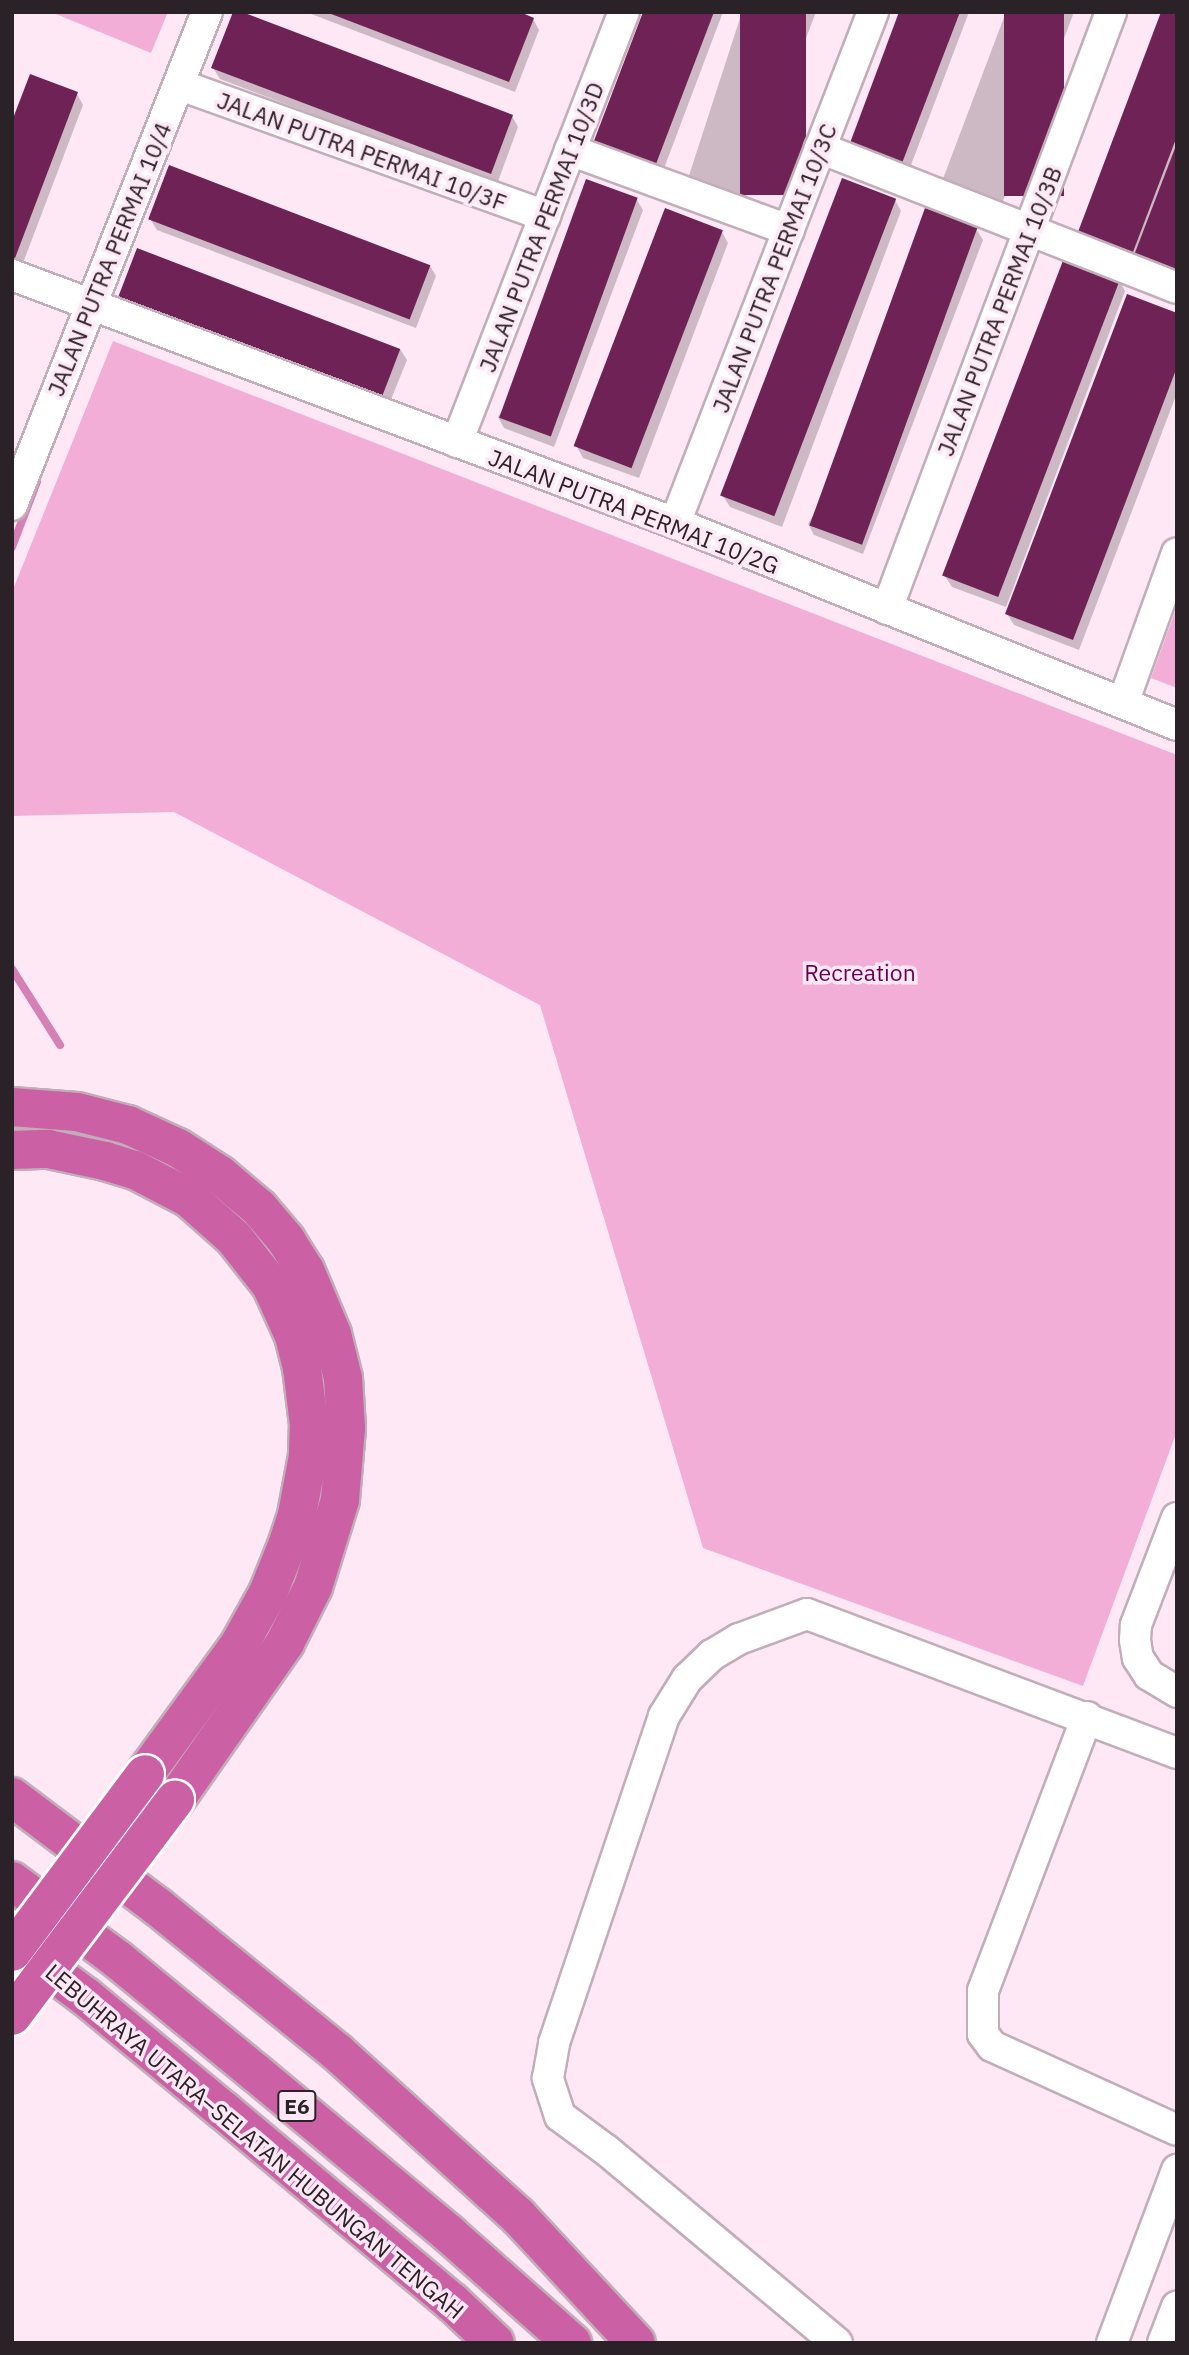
<!DOCTYPE html>
<html>
<head>
<meta charset="utf-8">
<style>
	body { margin:0 }
	#map { position:relative; width:1189px; height:2355px; overflow:hidden; background:#ffe8f5; font-family:"IBM Plex Sans",sans-serif }
	div>[style] { position:absolute }
	[style*='--x'] { left:calc(var(--x)*1px); top:calc(var(--y)*1px); width:calc(var(--w)*1px); rotate:calc(var(--a)*1deg) }
	.green>* { inset:0; background:#f2aed6 }
	.shadow>* { inset:0; background:#0003 }
	.stream>* { height:8px; margin:-4px; padding:0 4px; transform-origin:4px; border-radius:4px; background:#d681b5 }
	.building>* { inset:0; background:#6e2255; transform-origin:0 0 }
	.roads { filter:drop-shadow(2px 0 #c2adb8) drop-shadow(-2px 0 #c2adb8) drop-shadow(0 2px #c2adb8) drop-shadow(0 -2px #c2adb8) }
	.minor>* { height:30px; margin:-15px; padding:0 15px; transform-origin:15px; border-radius:15px; background:#fff }
	.highway>* { height:38px; margin:-19px; padding:0 19px; transform-origin:19px; border-radius:19px; background:#cb60a4 }
	.bridges { filter:drop-shadow(2px 0 #fff) drop-shadow(-2px 0 #fff) drop-shadow(0 2px #fff) drop-shadow(0 -2px #fff) }
	.highway-bridge>* { height:38px; margin:-19px; padding:0 19px; transform-origin:19px; border-radius:19px; background:#cb60a4 }
	span { translate:-50% -50%; white-space:nowrap; text-align:center; line-height:1.15; -webkit-text-stroke:7px #ffe8f5; paint-order:stroke }
	.shield-label span { padding:2px 5px; background:#ffe8f5; border:2px solid; border-radius:5px; -webkit-text-stroke-width:0 }
	.shield-label { font-size:21px; color:#2a2226; font-weight:700 }
	.street-label { font-size:23px; color:#2a2226 }
	.park-label { font-size:23px; color:#6c0050 }
	.frame { position:absolute; inset:0; border:14px solid #2a2226; pointer-events:none }
</style>
</head>
<body>
<div id="map">
	<div class="green">
		<i style="clip-path:polygon(51px 12px,168px 12px,151px 53px)"></i>
		<i style="clip-path:polygon(113px 341px,1177px 755px,1177px 1431px,1083px 1686px,703px 1548px,540px 1005px,174px 812px,12px 816px,12px 592px)"></i>
		<i style="clip-path:polygon(1177px 606px,1177px 688px,1151px 678px)"></i>
	</div>
	<div class="shadow">
		<i style="clip-path:polygon(306px 12px,515px 12px,533px 19px,539px 30px,515px 92px)"></i>
		<i style="clip-path:polygon(645px 12px,723px 12px,657px 187px,598px 165px)"></i>
		<i style="clip-path:polygon(742px 12px,816px 12px,739px 215px,683px 194px)"></i>
		<i style="clip-path:polygon(901px 12px,969px 12px,905px 181px,855px 162px)"></i>
		<i style="clip-path:polygon(1006px 12px,1074px 12px,998px 214px,941px 184px)"></i>
		<i style="clip-path:polygon(1177px 12px,1177px 297px,1086px 243px,1080px 232px)"></i>
		<i style="clip-path:polygon(213px 68px,512px 116px,518px 127px,497px 184px,220px 79px)"></i>
		<i style="clip-path:polygon(77px 94px,83px 105px,12px 292px,12px 125px)"></i>
		<i style="clip-path:polygon(637px 200px,643px 210px,554px 447px,504px 428px,498px 417px)"></i>
		<i style="clip-path:polygon(895px 200px,901px 211px,782px 527px,730px 507px,723px 496px)"></i>
		<i style="clip-path:polygon(150px 219px,430px 266px,436px 276px,416px 328px,157px 230px)"></i>
		<i style="clip-path:polygon(976px 229px,983px 240px,863px 554px,814px 535px,808px 524px)"></i>
		<i style="clip-path:polygon(722px 232px,728px 243px,639px 478px,583px 458px,577px 447px)"></i>
		<i style="clip-path:polygon(1119px 280px,1125px 291px,1006px 607px,952px 587px,945px 576px)"></i>
		<i style="clip-path:polygon(125px 313px,400px 349px,407px 360px,386px 412px)"></i>
		<i style="clip-path:polygon(1177px 315px,1177px 393px,1079px 650px,1014px 625px,1007px 614px)"></i>
	</div>
	<div class="stream">
		<i style="--x:12;--y:547;--w:70;--a:-69"></i>
		<i style="--x:12;--y:969;--w:90;--a:57.7"></i>
	</div>
	<div class="building">
		<i style="clip-path:polygon(233px 12px,242px 12px,513px 115px,491px 174px,211px 68px)"></i>
		<i style="clip-path:polygon(326px 12px,520px 12px,534px 18px,509px 82px)"></i>
		<i style="clip-path:polygon(643px 12px,714px 12px,651px 177px,589px 154px)"></i>
		<i style="left:740px;top:12px;width:66px;height:183px"></i>
		<i style="clip-path:polygon(899px 12px,960px 12px,899px 171px,847px 151px)"></i>
		<i style="left:1004px;top:12px;width:60px;height:184px"></i>
		<i style="clip-path:polygon(1161px 12px,1177px 12px,1177px 136px,1133px 252px,1078px 232px)"></i>
		<i style="clip-path:polygon(30px 74px,78px 92px,12px 266px,12px 121px)"></i>
		<i style="clip-path:polygon(1177px 143px,1177px 290px,1128px 271px)"></i>
		<i style="left:169px;top:165px;width:280px;height:58px;rotate:21deg"></i>
		<i style="left:842px;top:178px;width:58px;height:340px;rotate:21deg"></i>
		<i style="left:586px;top:179px;width:55px;height:254px;rotate:20deg"></i>
		<i style="left:665px;top:208px;width:62px;height:255px;rotate:21deg"></i>
		<i style="left:925px;top:208px;width:56px;height:338px;rotate:20deg"></i>
		<i style="left:137px;top:248px;width:282px;height:58px;rotate:21deg"></i>
		<i style="left:1064px;top:258px;width:60px;height:340px;rotate:21deg"></i>
		<i style="clip-path:polygon(1127px 294px,1177px 313px,1177px 367px,1073px 640px,1005px 614px)"></i>
	</div>
	<div class="roads">
		<div class="minor">
			<i style="--x:180;--y:85;--w:388;--a:19.7"></i>
			<i style="--x:820;--y:148;--w:383;--a:21.4"></i>
			<i style="--x:570;--y:150;--w:233;--a:20.1"></i>
			<i style="--x:12;--y:275;--w:708;--a:20.51"></i>
			<i style="--x:675;--y:523;--w:541;--a:21.92"></i>
			<i style="--x:457;--y:442;--w:461;--a:-68.8"></i>
			<i style="--x:12;--y:505;--w:530;--a:-68.42"></i>
			<i style="--x:675;--y:523;--w:548;--a:-68.82"></i>
			<i style="--x:887;--y:609;--w:638;--a:-69.43"></i>
			<i style="--x:1123;--y:703;--w:159;--a:-70.2"></i>
			<i style="--x:1177;--y:1518;--w:115;--a:111"></i>
			<i style="--x:1136;--y:1625;--w:15;--a:94"></i>
			<i style="--x:1135;--y:1640;--w:18;--a:81"></i>
			<i style="--x:1138;--y:1658;--w:20;--a:57"></i>
			<i style="--x:1149;--y:1675;--w:33;--a:31"></i>
			<i style="--x:1087;--y:1717;--w:293;--a:110.8"></i>
			<i style="--x:983;--y:1991;--w:43;--a:90"></i>
			<i style="--x:983;--y:2034;--w:15;--a:53"></i>
			<i style="--x:992;--y:2046;--w:203;--a:24.4"></i>
			<i style="--x:837;--y:2343;--w:301;--a:-140.1"></i>
			<i style="--x:606;--y:2150;--w:57;--a:-143.5"></i>
			<i style="--x:560;--y:2116;--w:40;--a:-108"></i>
			<i style="--x:548;--y:2078;--w:36;--a:-80"></i>
			<i style="--x:554;--y:2043;--w:345;--a:-71.4"></i>
			<i style="--x:664;--y:1716;--w:44;--a:-58.1"></i>
			<i style="--x:687;--y:1679;--w:35;--a:-44"></i>
			<i style="--x:712;--y:1655;--w:31;--a:-31"></i>
			<i style="--x:739;--y:1639;--w:72;--a:-20.2"></i>
			<i style="--x:807;--y:1614;--w:395;--a:20.6"></i>
			<i style="--x:1112;--y:2343;--w:185;--a:-69.4"></i>
			<i style="--x:1163;--y:2343;--w:39;--a:-69"></i>
		</div>
		<div class="highway">
			<i style="--x:12;--y:1107;--w:65;--a:4.4"></i>
			<i style="--x:77;--y:1112;--w:53;--a:14.3"></i>
			<i style="--x:128;--y:1125;--w:55;--a:24.7"></i>
			<i style="--x:178;--y:1148;--w:50;--a:32.7"></i>
			<i style="--x:220;--y:1175;--w:51;--a:40.2"></i>
			<i style="--x:259;--y:1208;--w:42;--a:49.8"></i>
			<i style="--x:286;--y:1240;--w:36;--a:58"></i>
			<i style="--x:305;--y:1270;--w:69;--a:67.1"></i>
			<i style="--x:332;--y:1334;--w:45;--a:76"></i>
			<i style="--x:343;--y:1378;--w:50;--a:86.6"></i>
			<i style="--x:346;--y:1428;--w:72;--a:94.8"></i>
			<i style="--x:340;--y:1500;--w:91;--a:107.2"></i>
			<i style="--x:313;--y:1587;--w:63;--a:116.6"></i>
			<i style="--x:285;--y:1643;--w:192;--a:125"></i>
			<i style="--x:12;--y:1150;--w:36;--a:-2"></i>
			<i style="--x:48;--y:1149;--w:58;--a:11.9"></i>
			<i style="--x:105;--y:1161;--w:31;--a:17"></i>
			<i style="--x:135;--y:1170;--w:61;--a:27.4"></i>
			<i style="--x:189;--y:1198;--w:60;--a:41.6"></i>
			<i style="--x:234;--y:1238;--w:60;--a:51.8"></i>
			<i style="--x:271;--y:1285;--w:56;--a:65.7"></i>
			<i style="--x:294;--y:1336;--w:33;--a:76"></i>
			<i style="--x:302;--y:1368;--w:56;--a:82.9"></i>
			<i style="--x:309;--y:1424;--w:32;--a:92"></i>
			<i style="--x:308;--y:1456;--w:60;--a:100.6"></i>
			<i style="--x:297;--y:1515;--w:29;--a:108"></i>
			<i style="--x:288;--y:1543;--w:54;--a:111.8"></i>
			<i style="--x:268;--y:1593;--w:60;--a:119.1"></i>
			<i style="--x:239;--y:1645;--w:160;--a:126.1"></i>
			<i style="--x:12;--y:1797;--w:183;--a:37"></i>
			<i style="--x:158;--y:1907;--w:230;--a:39"></i>
			<i style="--x:337;--y:2052;--w:244;--a:42.2"></i>
			<i style="--x:518;--y:2216;--w:173;--a:47.1"></i>
			<i style="--x:12;--y:1881;--w:131;--a:36.6"></i>
			<i style="--x:117;--y:1959;--w:180;--a:39.4"></i>
			<i style="--x:256;--y:2073;--w:250;--a:39.8"></i>
			<i style="--x:448;--y:2233;--w:166;--a:41.6"></i>
			<i style="--x:20;--y:1948;--w:82;--a:36.6"></i>
			<i style="--x:86;--y:1997;--w:179;--a:39.6"></i>
			<i style="--x:224;--y:2111;--w:297;--a:40"></i>
			<i style="--x:452;--y:2302;--w:59;--a:43.6"></i>
		</div>
	</div>
	<div class="bridges">
		<div class="highway-bridge">
			<i style="--x:12;--y:1952;--w:222;--a:-53.2"></i>
			<i style="--x:12;--y:2016;--w:271;--a:-53"></i>
		</div>
	</div>
	<div class="shield-label">
		<span style="left:297px;top:2106px">E6</span>
	</div>
	<div class="street-label">
		<span style="left:362px;top:151px;rotate:20deg">JALAN PUTRA PERMAI 10/3F</span>
		<span style="left:541px;top:227px;rotate:-69deg">JALAN PUTRA PERMAI 10/3D</span>
		<span style="left:109px;top:259px;rotate:-68deg">JALAN PUTRA PERMAI 10/4</span>
		<span style="left:774px;top:268px;rotate:-69deg">JALAN PUTRA PERMAI 10/3C</span>
		<span style="left:999px;top:311px;rotate:-69deg">JALAN PUTRA PERMAI 10/3B</span>
		<span style="left:634px;top:511px;rotate:21deg">JALAN PUTRA PERMAI 10/2G</span>
		<span style="left:255px;top:2141px;rotate:40deg">LEBUHRAYA UTARA–SELATAN HUBUNGAN TENGAH</span>
	</div>
	<div class="park-label">
		<span style="left:860px;top:972px">Recreation</span>
	</div>
	<div class="frame"></div>
</div>
</body>
</html>
